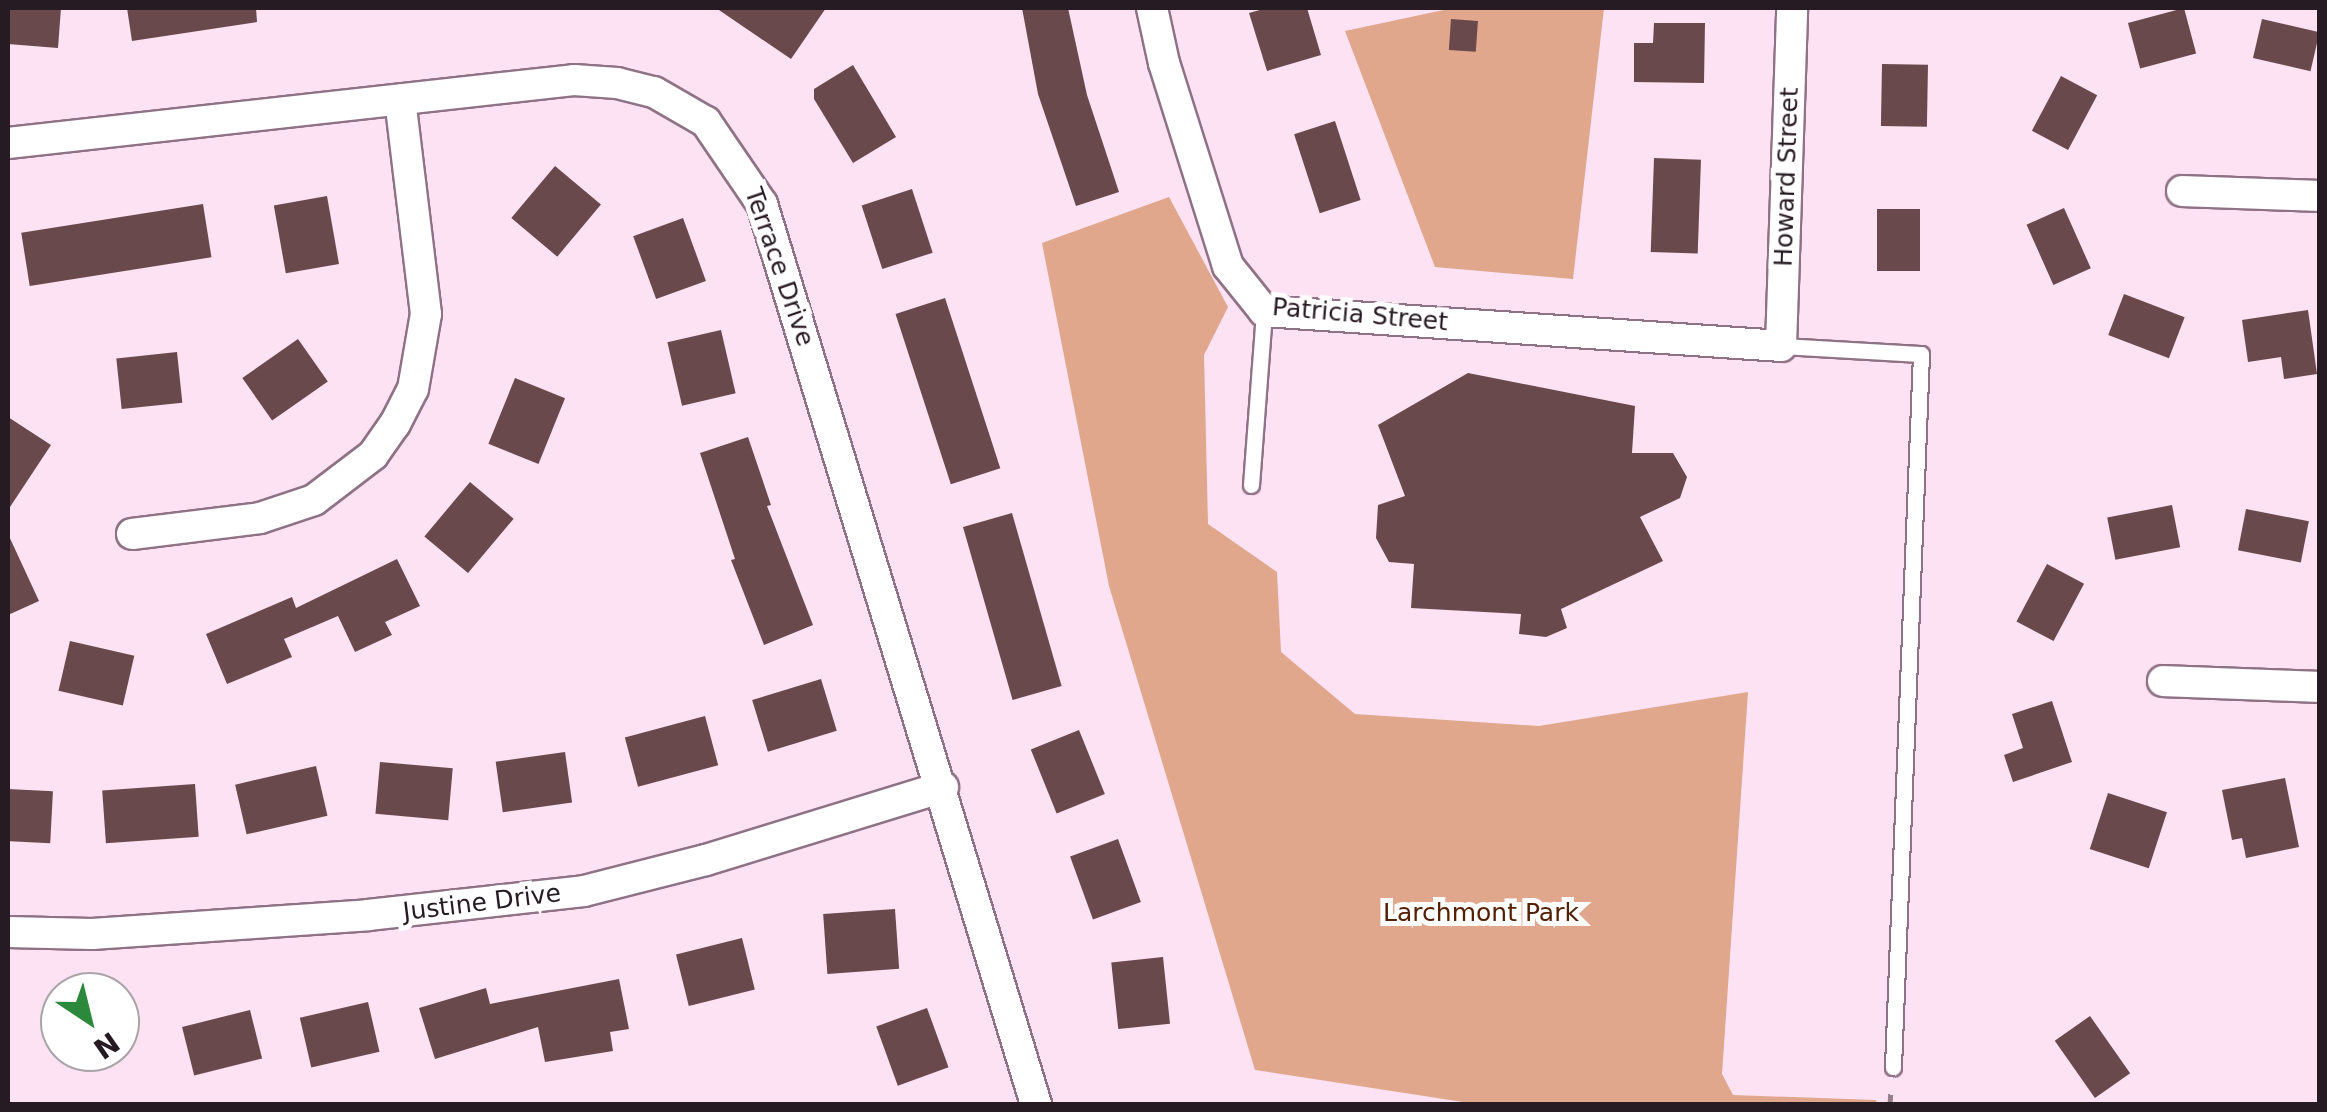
<!DOCTYPE html>
<html>
<head>
<meta charset="utf-8">
<style>
	body { margin:0 }
	#map { position:relative; width:2327px; height:1112px; overflow:hidden; background:#fce2f3; font-family:"DejaVu Sans",sans-serif }
	div>[style] { position:absolute }
	[style*='--x'] { left:calc(var(--x)*1px); top:calc(var(--y)*1px); width:calc(var(--w)*1px); rotate:calc(var(--a)*1deg) }
	.forest>* { inset:0; background:#e0a78d }
	.building>* { inset:0; background:#6a494c; transform-origin:0 0 }
	.path>* { height:5px; margin-top:-2.5px; transform-origin:0; background:repeating-linear-gradient(90deg,#93808c 0 10px,transparent 0 15px) }
	.roads { filter:drop-shadow(2px 0 #8f7285) drop-shadow(-2px 0 #8f7285) drop-shadow(0 2px #8f7285) drop-shadow(0 -2px #8f7285) }
	.lane>* { height:15px; margin:-7.5px; padding:0 7.5px; transform-origin:7.5px; border-radius:7.5px; background:#fff }
	.street>* { height:30px; margin:-15px; padding:0 15px; transform-origin:15px; border-radius:15px; background:#fff }
	span { translate:-50% -50%; white-space:nowrap; text-align:center; line-height:1.15; -webkit-text-stroke:10px #fff; paint-order:stroke }
	.street-label { font-size:25px; color:#271b23 }
	.park-label { font-size:25px; color:#542003 }
	.frame { position:absolute; inset:0; border:10px solid #271b23; pointer-events:none }
	.north { position:absolute; left:40px; top:972px; width:100px; height:100px; box-sizing:border-box; background:#fff; border:2px solid #a9a4a7; border-radius:50%; rotate:145deg; font-size:28px; font-weight:700; line-height:40px; text-align:center; color:#271b23 }
	.north::after { content:''; display:block; margin:auto; width:35px; height:45px; background:#2c893b; clip-path:polygon(50% 0,100% 100%,50% 72%,0 100%) }
</style>
</head>
<body>
<div id="map">
	<div class="forest">
		<i style="clip-path:polygon(1453px 8px,1604px 8px,1573px 279px,1435px 267px,1345px 31px)"></i>
		<i style="clip-path:polygon(1169px 197px,1228px 307px,1204px 355px,1208px 524px,1277px 572px,1281px 652px,1355px 714px,1539px 726px,1748px 692px,1722px 1074px,1733px 1095px,1876px 1100px,1877px 1104px,1476px 1104px,1255px 1070px,1109px 586px,1042px 243px)"></i>
	</div>
	<div class="building">
		<i style="clip-path:polygon(8px 8px,61px 8px,58px 48px,8px 44px)"></i>
		<i style="clip-path:polygon(127px 8px,256px 8px,257px 22px,132px 41px)"></i>
		<i style="clip-path:polygon(716px 8px,826px 8px,791px 59px)"></i>
		<i style="clip-path:polygon(1022px 8px,1068px 8px,1087px 95px,1119px 192px,1076px 206px,1038px 94px)"></i>
		<i style="clip-path:polygon(1267px 8px,1307px 8px,1321px 55px,1267px 71px,1249px 13px)"></i>
		<i style="left:2184px;top:8px;width:47px;height:58px;rotate:75deg"></i>
		<i style="left:1451px;top:19px;width:27px;height:31px;rotate:4deg"></i>
		<i style="left:2262px;top:19px;width:59px;height:40px;rotate:13deg"></i>
		<i style="clip-path:polygon(1654px 23px,1705px 23px,1704px 83px,1634px 82px,1634px 43px,1653px 43px)"></i>
		<i style="left:1882px;top:64px;width:46px;height:62px;rotate:1deg"></i>
		<i style="clip-path:polygon(853px 65px,896px 137px,853px 163px,814px 99px,814px 89px)"></i>
		<i style="left:2061px;top:76px;width:41px;height:62px;rotate:28deg"></i>
		<i style="left:1335px;top:121px;width:83px;height:43px;rotate:72deg"></i>
		<i style="left:1654px;top:158px;width:47px;height:94px;rotate:2deg"></i>
		<i style="left:555px;top:166px;width:60px;height:68px;rotate:40deg"></i>
		<i style="left:912px;top:189px;width:67px;height:53px;rotate:72deg"></i>
		<i style="left:327px;top:196px;width:69px;height:54px;rotate:80deg"></i>
		<i style="left:203px;top:204px;width:54px;height:184px;rotate:81deg"></i>
		<i style="left:2064px;top:208px;width:66px;height:41px;rotate:66deg"></i>
		<i style="left:1877px;top:209px;width:43px;height:62px"></i>
		<i style="left:683px;top:218px;width:67px;height:53px;rotate:70deg"></i>
		<i style="left:2124px;top:294px;width:65px;height:44px;rotate:21deg"></i>
		<i style="left:945px;top:298px;width:179px;height:52px;rotate:72deg"></i>
		<i style="clip-path:polygon(2308px 310px,2317px 374px,2284px 379px,2281px 357px,2248px 362px,2242px 320px)"></i>
		<i style="left:721px;top:330px;width:65px;height:55px;rotate:77deg"></i>
		<i style="left:298px;top:339px;width:52px;height:68px;rotate:55deg"></i>
		<i style="left:177px;top:352px;width:51px;height:61px;rotate:84deg"></i>
		<i style="clip-path:polygon(1468px 373px,1635px 406px,1632px 453px,1673px 453px,1687px 477px,1680px 498px,1640px 517px,1663px 561px,1561px 609px,1567px 628px,1546px 637px,1519px 634px,1521px 614px,1411px 608px,1414px 564px,1389px 562px,1376px 538px,1378px 505px,1405px 496px,1378px 425px)"></i>
		<i style="left:515px;top:378px;width:54px;height:71px;rotate:22deg"></i>
		<i style="clip-path:polygon(8px 417px,51px 445px,8px 510px)"></i>
		<i style="clip-path:polygon(748px 437px,771px 505px,767px 506px,813px 625px,764px 645px,731px 560px,735px 559px,700px 453px)"></i>
		<i style="left:470px;top:482px;width:57px;height:71px;rotate:40deg"></i>
		<i style="left:2172px;top:505px;width:43px;height:66px;rotate:79deg"></i>
		<i style="left:2246px;top:509px;width:64px;height:42px;rotate:11deg"></i>
		<i style="left:1012px;top:513px;width:180px;height:51px;rotate:74deg"></i>
		<i style="clip-path:polygon(8px 534px,39px 601px,8px 615px)"></i>
		<i style="clip-path:polygon(397px 559px,420px 606px,385px 622px,392px 635px,355px 652px,338px 616px,284px 639px,292px 657px,227px 684px,206px 634px,292px 597px,296px 608px)"></i>
		<i style="left:2047px;top:564px;width:42px;height:65px;rotate:28deg"></i>
		<i style="left:70px;top:641px;width:66px;height:51px;rotate:13deg"></i>
		<i style="left:821px;top:679px;width:54px;height:72px;rotate:73deg"></i>
		<i style="clip-path:polygon(2052px 701px,2072px 762px,2013px 782px,2004px 755px,2023px 748px,2012px 714px)"></i>
		<i style="left:705px;top:716px;width:51px;height:83px;rotate:75deg"></i>
		<i style="left:1079px;top:730px;width:69px;height:52px;rotate:68deg"></i>
		<i style="left:565px;top:752px;width:51px;height:70px;rotate:82deg"></i>
		<i style="left:380px;top:762px;width:73px;height:52px;rotate:5deg"></i>
		<i style="left:316px;top:766px;width:51px;height:83px;rotate:77deg"></i>
		<i style="clip-path:polygon(2285px 778px,2299px 847px,2246px 858px,2242px 838px,2232px 840px,2222px 790px)"></i>
		<i style="left:195px;top:784px;width:53px;height:93px;rotate:86deg"></i>
		<i style="left:8px;top:789px;width:45px;height:52px;rotate:3deg"></i>
		<i style="left:2108px;top:793px;width:62px;height:59px;rotate:18deg"></i>
		<i style="left:1118px;top:839px;width:67px;height:51px;rotate:70deg"></i>
		<i style="left:895px;top:909px;width:60px;height:72px;rotate:86deg"></i>
		<i style="left:742px;top:938px;width:53px;height:68px;rotate:76deg"></i>
		<i style="left:1163px;top:957px;width:67px;height:52px;rotate:84deg"></i>
		<i style="clip-path:polygon(619px 979px,629px 1029px,610px 1032px,613px 1051px,545px 1062px,538px 1027px,435px 1059px,419px 1008px,486px 988px,490px 1004px)"></i>
		<i style="left:368px;top:1002px;width:51px;height:70px;rotate:77deg"></i>
		<i style="left:927px;top:1008px;width:63px;height:54px;rotate:70deg"></i>
		<i style="left:250px;top:1010px;width:50px;height:70px;rotate:76deg"></i>
		<i style="left:2090px;top:1016px;width:70px;height:43px;rotate:55deg"></i>
	</div>
	<div class="path">
		<i style="--x:1890;--y:1104;--w:14;--a:-86"></i>
	</div>
	<div class="roads">
		<div class="lane">
			<i style="--x:1781;--y:346;--w:140;--a:3.3"></i>
			<i style="--x:1921;--y:354;--w:714;--a:92.25"></i>
			<i style="--x:1251;--y:485;--w:174;--a:-85.7"></i>
		</div>
		<div class="street">
			<i style="--x:1152;--y:8;--w:56;--a:77.7"></i>
			<i style="--x:1164;--y:63;--w:213;--a:72.5"></i>
			<i style="--x:1228;--y:266;--w:58;--a:51.3"></i>
			<i style="--x:1264;--y:311;--w:518;--a:3.87"></i>
			<i style="--x:1781;--y:346;--w:338;--a:-88.1"></i>
			<i style="--x:8;--y:143;--w:569;--a:-6.35"></i>
			<i style="--x:574;--y:80;--w:43;--a:4"></i>
			<i style="--x:617;--y:83;--w:38;--a:14"></i>
			<i style="--x:654;--y:92;--w:60;--a:30"></i>
			<i style="--x:706;--y:122;--w:99;--a:55.7"></i>
			<i style="--x:762;--y:204;--w:941;--a:73.07"></i>
			<i style="--x:2182;--y:191;--w:138;--a:2.1"></i>
			<i style="--x:132;--y:534;--w:129;--a:-7.1"></i>
			<i style="--x:260;--y:518;--w:57;--a:-18.4"></i>
			<i style="--x:314;--y:500;--w:74;--a:-37.3"></i>
			<i style="--x:373;--y:455;--w:38;--a:-55"></i>
			<i style="--x:395;--y:424;--w:39;--a:-63"></i>
			<i style="--x:413;--y:389;--w:76;--a:-80.2"></i>
			<i style="--x:426;--y:314;--w:216;--a:-96.9"></i>
			<i style="--x:2163;--y:681;--w:157;--a:2.2"></i>
			<i style="--x:8;--y:932;--w:84;--a:1.4"></i>
			<i style="--x:92;--y:934;--w:277;--a:-3.9"></i>
			<i style="--x:368;--y:915;--w:217;--a:-6.3"></i>
			<i style="--x:584;--y:891;--w:126;--a:-14.3"></i>
			<i style="--x:706;--y:860;--w:248;--a:-17.1"></i>
		</div>
	</div>
	<div class="street-label">
		<span style="left:1787px;top:177px;rotate:-88deg">Howard Street</span>
		<span style="left:779px;top:267px;rotate:71deg">Terrace Drive</span>
		<span style="left:1360px;top:315px;rotate:5deg">Patricia Street</span>
		<span style="left:482px;top:903px;rotate:-7deg">Justine Drive</span>
	</div>
	<div class="park-label">
		<span style="left:1481px;top:913px">Larchmont Park</span>
	</div>
	<div class="frame"></div>
	<div class="north">N</div>
</div>
</body>
</html>
